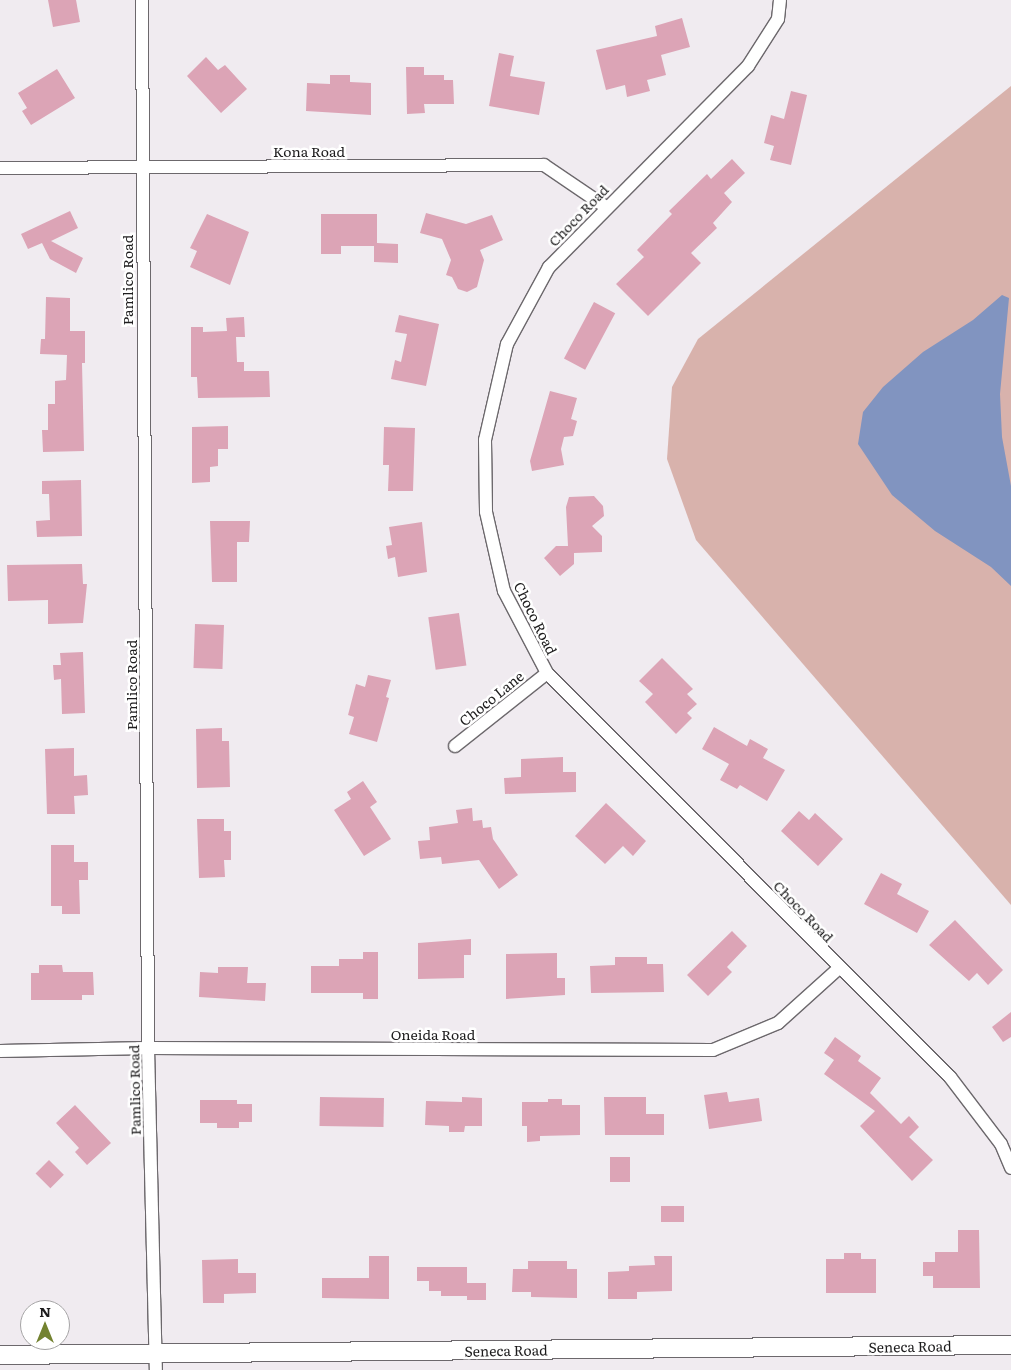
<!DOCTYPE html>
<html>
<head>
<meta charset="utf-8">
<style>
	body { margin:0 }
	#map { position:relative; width:1011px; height:1370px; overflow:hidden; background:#f0ebf0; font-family:Literata,serif }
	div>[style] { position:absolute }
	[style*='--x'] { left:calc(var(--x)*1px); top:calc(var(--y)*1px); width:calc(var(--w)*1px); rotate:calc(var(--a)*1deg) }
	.green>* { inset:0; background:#d8b2ac }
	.water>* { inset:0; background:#8194c0 }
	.building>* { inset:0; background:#dca4b6; transform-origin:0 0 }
	.roads { filter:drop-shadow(1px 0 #6c686c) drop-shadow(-1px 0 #6c686c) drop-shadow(0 1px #6c686c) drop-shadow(0 -1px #6c686c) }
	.street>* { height:12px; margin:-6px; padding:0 6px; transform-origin:6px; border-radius:6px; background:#fff }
	.secondary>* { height:18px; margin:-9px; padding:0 9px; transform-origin:9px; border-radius:9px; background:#fff }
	span { translate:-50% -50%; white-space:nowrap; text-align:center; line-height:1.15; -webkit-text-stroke:5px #fff; paint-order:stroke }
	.street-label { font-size:14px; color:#1d1c1d }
	.north { position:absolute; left:20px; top:1300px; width:50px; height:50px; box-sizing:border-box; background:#fff; border:1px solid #a5a4a5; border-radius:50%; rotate:0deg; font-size:14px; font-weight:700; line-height:20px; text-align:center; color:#1d1c1d }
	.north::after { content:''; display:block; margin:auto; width:18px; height:22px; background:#738230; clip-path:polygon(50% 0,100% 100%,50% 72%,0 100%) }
</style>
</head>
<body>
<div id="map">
	<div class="green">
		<i style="clip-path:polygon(1011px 86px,1011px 905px,696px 540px,667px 459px,672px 387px,698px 339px)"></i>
	</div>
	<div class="water">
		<i style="clip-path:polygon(1002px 295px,1009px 298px,1000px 394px,1002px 437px,1011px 486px,1011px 586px,991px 567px,935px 531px,892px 495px,858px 444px,863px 412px,883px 387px,923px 352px,973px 320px)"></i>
	</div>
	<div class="building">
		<i style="clip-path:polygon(48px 0,76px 0,80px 22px,53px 27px)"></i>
		<i style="clip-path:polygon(682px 18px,690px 47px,661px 55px,666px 75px,647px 80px,650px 91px,627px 97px,625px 85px,606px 90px,596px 50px,657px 36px,655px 26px)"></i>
		<i style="clip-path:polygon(499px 53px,514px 56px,510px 76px,545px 82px,539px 115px,489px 106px)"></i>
		<i style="clip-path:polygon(206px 57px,218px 70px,225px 65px,247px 89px,221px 113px,187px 76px)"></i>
		<i style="clip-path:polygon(406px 67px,424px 67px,424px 75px,444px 75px,444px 80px,453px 80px,454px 104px,424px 104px,425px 113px,407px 114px)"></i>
		<i style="clip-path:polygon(57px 69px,75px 98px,31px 125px,22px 111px,27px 108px,18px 93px)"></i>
		<i style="clip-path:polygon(330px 75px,350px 75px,350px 82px,371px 83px,371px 115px,306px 111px,307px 83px,330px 84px)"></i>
		<i style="clip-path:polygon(791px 91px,807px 95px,791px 165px,770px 160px,774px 146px,764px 143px,771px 115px,784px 119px)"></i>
		<i style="clip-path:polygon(732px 159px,745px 173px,724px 193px,732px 202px,713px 223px,717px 228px,691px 253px,701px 263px,648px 316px,616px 284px,644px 257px,637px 250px,672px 214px,669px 211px,707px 174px,711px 179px)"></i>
		<i style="clip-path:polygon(70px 211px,78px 228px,51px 241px,83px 258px,76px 273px,50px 259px,42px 243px,28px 249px,21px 234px)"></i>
		<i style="clip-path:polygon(426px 213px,466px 224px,492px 215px,503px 240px,480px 250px,484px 260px,477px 287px,467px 292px,458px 289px,452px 277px,446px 275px,451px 260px,442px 239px,420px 233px)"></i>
		<i style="clip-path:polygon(207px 214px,249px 232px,230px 285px,190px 267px,197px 251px,190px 248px)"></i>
		<i style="clip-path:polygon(321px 214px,377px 214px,377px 243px,398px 244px,398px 263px,374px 262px,374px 246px,341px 246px,341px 254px,321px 254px)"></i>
		<i style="clip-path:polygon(46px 297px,70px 298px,70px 331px,85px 331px,85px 363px,82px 363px,84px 451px,43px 452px,42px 430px,48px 430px,48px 404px,55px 404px,55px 381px,66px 380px,67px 355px,40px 354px,41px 339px,45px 339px)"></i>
		<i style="left:594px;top:302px;width:24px;height:64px;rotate:28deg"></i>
		<i style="clip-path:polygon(399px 315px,439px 324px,426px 386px,391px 379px,395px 360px,401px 362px,407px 334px,395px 332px)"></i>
		<i style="clip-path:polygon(244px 317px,245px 337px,236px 337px,237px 362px,244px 362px,244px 371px,269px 371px,270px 397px,198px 398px,197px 377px,191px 377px,191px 327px,203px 327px,203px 332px,227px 331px,226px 318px)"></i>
		<i style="clip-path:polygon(550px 391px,577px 398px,571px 419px,577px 421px,573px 436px,564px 437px,561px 449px,564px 465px,532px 471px,530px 461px)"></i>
		<i style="clip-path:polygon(228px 426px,228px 449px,218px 449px,218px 466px,210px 467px,210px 482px,192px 483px,192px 427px)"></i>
		<i style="clip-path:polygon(384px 427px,415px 428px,413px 491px,388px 491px,389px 465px,383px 465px)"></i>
		<i style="clip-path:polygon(81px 480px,82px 536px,37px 537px,36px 521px,50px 520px,49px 494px,42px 494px,42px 481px)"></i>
		<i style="clip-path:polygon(594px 496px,603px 506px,604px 516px,592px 526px,602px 536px,602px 552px,574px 553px,574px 564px,560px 576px,544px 558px,556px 546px,568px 546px,566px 507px,569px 497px)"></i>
		<i style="clip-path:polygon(210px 521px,250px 521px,249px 542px,237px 542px,237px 582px,212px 582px)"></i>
		<i style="clip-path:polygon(422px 522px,427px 572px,398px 577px,395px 557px,388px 559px,386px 546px,392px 545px,389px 527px)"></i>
		<i style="clip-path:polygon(82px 564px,83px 584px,87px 584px,83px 623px,48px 624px,48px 600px,8px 601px,7px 565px)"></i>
		<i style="left:459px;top:613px;width:53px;height:31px;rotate:82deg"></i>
		<i style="left:195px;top:624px;width:29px;height:44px;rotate:2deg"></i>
		<i style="clip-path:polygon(83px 652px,85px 713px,62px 714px,61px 679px,54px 680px,53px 665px,61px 665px,60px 653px)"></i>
		<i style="clip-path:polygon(662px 658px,693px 689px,687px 694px,697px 704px,687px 713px,692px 718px,676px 734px,645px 702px,653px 694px,639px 681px)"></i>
		<i style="clip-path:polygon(368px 675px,391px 680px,386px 697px,389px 698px,377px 742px,349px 734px,354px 717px,348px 715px,356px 684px,365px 687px)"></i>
		<i style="clip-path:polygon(714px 727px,747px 746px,750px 739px,768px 749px,763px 758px,785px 770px,767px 801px,740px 785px,737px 789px,720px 780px,729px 764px,702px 749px)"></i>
		<i style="clip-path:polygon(222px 728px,222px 741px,229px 741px,230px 787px,197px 788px,196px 729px)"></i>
		<i style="clip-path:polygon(74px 748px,74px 776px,87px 775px,88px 795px,74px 796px,75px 814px,47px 814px,45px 749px)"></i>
		<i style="clip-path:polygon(563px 757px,563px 772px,576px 772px,576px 792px,505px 794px,504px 778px,521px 777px,521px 759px)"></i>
		<i style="clip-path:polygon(363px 781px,377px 802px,370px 807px,391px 839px,364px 856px,334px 810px,351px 799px,347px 792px)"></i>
		<i style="clip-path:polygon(606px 803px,646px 841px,633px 856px,623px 846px,605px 864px,575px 836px)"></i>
		<i style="clip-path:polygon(472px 808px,473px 821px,482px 820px,483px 828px,491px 827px,493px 839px,518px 875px,499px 889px,479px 860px,442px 864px,441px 857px,420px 859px,418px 841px,430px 840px,429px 827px,458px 823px,456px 810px)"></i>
		<i style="clip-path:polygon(799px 811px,809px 820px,815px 813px,843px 839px,818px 866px,781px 831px)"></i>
		<i style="clip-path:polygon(197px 819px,224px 819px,224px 831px,231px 831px,231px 860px,224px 860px,225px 877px,199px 878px)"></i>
		<i style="clip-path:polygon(51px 845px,74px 845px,74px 862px,88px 862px,88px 880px,79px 880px,80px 914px,62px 914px,62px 906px,51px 906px)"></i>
		<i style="clip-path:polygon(881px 873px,902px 884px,897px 894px,929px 911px,917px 933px,864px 904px)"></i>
		<i style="clip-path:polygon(955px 920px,1003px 970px,988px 985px,977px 973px,969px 981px,929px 945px)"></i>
		<i style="clip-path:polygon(732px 931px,747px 946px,727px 967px,732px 972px,708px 996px,687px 975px)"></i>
		<i style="clip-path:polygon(471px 939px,471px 955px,464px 955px,464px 978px,418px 979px,418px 943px)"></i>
		<i style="clip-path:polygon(363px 952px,378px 952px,378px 999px,363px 999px,363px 993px,311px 993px,311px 966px,339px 966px,339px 959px,363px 959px)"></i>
		<i style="clip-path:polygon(557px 953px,557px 978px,565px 978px,565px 995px,506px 999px,506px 954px)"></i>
		<i style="clip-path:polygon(615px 957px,647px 957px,647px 964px,663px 964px,664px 992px,591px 993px,590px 966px,615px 965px)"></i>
		<i style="clip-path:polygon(39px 965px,62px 965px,63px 972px,93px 972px,94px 995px,82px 995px,82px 1000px,31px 1000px,31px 973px,39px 973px)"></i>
		<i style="clip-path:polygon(218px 967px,248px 967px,247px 983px,266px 983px,265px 1001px,199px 997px,200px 972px,218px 973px)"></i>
		<i style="clip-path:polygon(1011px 1012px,1011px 1037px,1003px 1042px,992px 1027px)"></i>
		<i style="clip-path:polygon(835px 1037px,861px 1056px,858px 1061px,881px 1078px,870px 1093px,901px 1124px,909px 1116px,919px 1127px,909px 1137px,933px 1160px,912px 1181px,860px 1126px,875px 1111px,824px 1074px,834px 1060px,824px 1053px)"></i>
		<i style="clip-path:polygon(727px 1092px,729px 1102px,759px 1098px,762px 1121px,709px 1129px,704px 1095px)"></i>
		<i style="left:320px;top:1097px;width:64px;height:29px;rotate:1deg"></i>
		<i style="clip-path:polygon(462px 1097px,482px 1098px,482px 1126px,465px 1126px,464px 1132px,449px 1132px,449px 1126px,425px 1125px,426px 1101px,462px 1102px)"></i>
		<i style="clip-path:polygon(604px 1097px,646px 1097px,646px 1114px,664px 1114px,664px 1135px,605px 1135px)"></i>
		<i style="clip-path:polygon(548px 1099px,562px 1099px,562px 1105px,580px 1105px,580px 1135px,540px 1136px,540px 1141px,527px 1142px,527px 1126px,522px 1126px,522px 1102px,548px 1102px)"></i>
		<i style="clip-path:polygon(200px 1100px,237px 1100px,237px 1104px,252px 1104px,252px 1122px,239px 1122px,239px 1128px,217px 1128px,217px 1123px,200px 1123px)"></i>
		<i style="clip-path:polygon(75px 1105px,111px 1143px,87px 1165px,75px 1152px,79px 1148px,56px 1123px)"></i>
		<i style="left:610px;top:1157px;width:20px;height:25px"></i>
		<i style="left:49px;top:1160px;width:21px;height:19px;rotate:45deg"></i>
		<i style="left:661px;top:1206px;width:23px;height:16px"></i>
		<i style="clip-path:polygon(958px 1230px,979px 1230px,980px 1288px,933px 1288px,933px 1276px,923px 1276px,923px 1262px,935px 1262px,935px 1252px,958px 1252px)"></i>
		<i style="clip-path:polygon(844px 1253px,861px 1253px,861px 1259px,876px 1259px,876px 1293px,826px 1293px,826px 1259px,844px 1259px)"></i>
		<i style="clip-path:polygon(369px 1256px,389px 1256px,389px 1299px,322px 1298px,322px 1278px,369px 1278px)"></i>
		<i style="clip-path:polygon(654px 1256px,672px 1256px,672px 1291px,637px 1292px,637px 1299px,608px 1299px,608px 1272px,629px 1271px,629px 1266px,655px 1265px)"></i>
		<i style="clip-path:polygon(238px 1259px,238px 1273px,256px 1273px,256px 1293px,224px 1294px,224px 1303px,203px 1303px,202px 1260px)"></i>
		<i style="clip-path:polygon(528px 1261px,567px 1261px,567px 1269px,577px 1269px,577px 1298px,531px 1297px,531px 1292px,512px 1292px,513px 1269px,528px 1269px)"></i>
		<i style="clip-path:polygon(417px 1267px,467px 1267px,467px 1283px,486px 1283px,486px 1300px,467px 1300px,467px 1296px,441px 1296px,441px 1291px,429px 1291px,429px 1281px,417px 1281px)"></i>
	</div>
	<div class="roads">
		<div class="street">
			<i style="--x:142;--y:0;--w:1048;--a:89.67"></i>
			<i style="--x:148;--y:1048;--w:322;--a:88.6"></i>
			<i style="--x:780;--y:0;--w:19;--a:96"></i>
			<i style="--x:778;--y:19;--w:56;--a:122.6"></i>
			<i style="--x:748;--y:66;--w:283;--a:134.7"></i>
			<i style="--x:549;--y:267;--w:88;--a:118.6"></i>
			<i style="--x:507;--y:344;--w:98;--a:102.9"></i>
			<i style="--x:485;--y:440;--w:72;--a:89.2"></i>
			<i style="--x:486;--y:512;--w:81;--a:77.2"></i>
			<i style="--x:504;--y:591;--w:93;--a:62.3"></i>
			<i style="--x:547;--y:673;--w:571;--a:45.07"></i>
			<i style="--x:950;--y:1077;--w:84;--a:52.7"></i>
			<i style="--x:1001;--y:1144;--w:26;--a:67"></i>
			<i style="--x:0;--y:168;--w:544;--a:-0.32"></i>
			<i style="--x:544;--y:165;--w:75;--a:34.1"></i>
			<i style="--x:455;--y:746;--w:117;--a:-38.4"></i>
			<i style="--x:0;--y:1051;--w:148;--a:-1.2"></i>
			<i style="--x:148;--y:1048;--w:565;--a:0.2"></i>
			<i style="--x:713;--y:1050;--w:70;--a:-22.6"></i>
			<i style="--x:778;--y:1023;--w:82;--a:-42"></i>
		</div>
		<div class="secondary">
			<i style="--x:0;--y:1355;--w:1011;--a:-0.57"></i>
		</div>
	</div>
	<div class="street-label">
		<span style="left:309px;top:151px">Kona Road</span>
		<span style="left:578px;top:215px;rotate:-46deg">Choco Road</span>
		<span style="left:127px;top:280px;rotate:-90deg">Pamlico Road</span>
		<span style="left:536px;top:618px;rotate:64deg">Choco Road</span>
		<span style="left:131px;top:685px;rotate:-90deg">Pamlico Road</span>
		<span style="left:491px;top:698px;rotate:-39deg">Choco Lane</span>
		<span style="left:804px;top:911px;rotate:46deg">Choco Road</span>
		<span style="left:433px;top:1034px">Oneida Road</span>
		<span style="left:134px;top:1090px;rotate:-91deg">Pamlico Road</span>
		<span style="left:910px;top:1346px;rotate:-1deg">Seneca Road</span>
		<span style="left:506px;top:1350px;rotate:-1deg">Seneca Road</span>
	</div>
	<div class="north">N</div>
</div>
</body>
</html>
